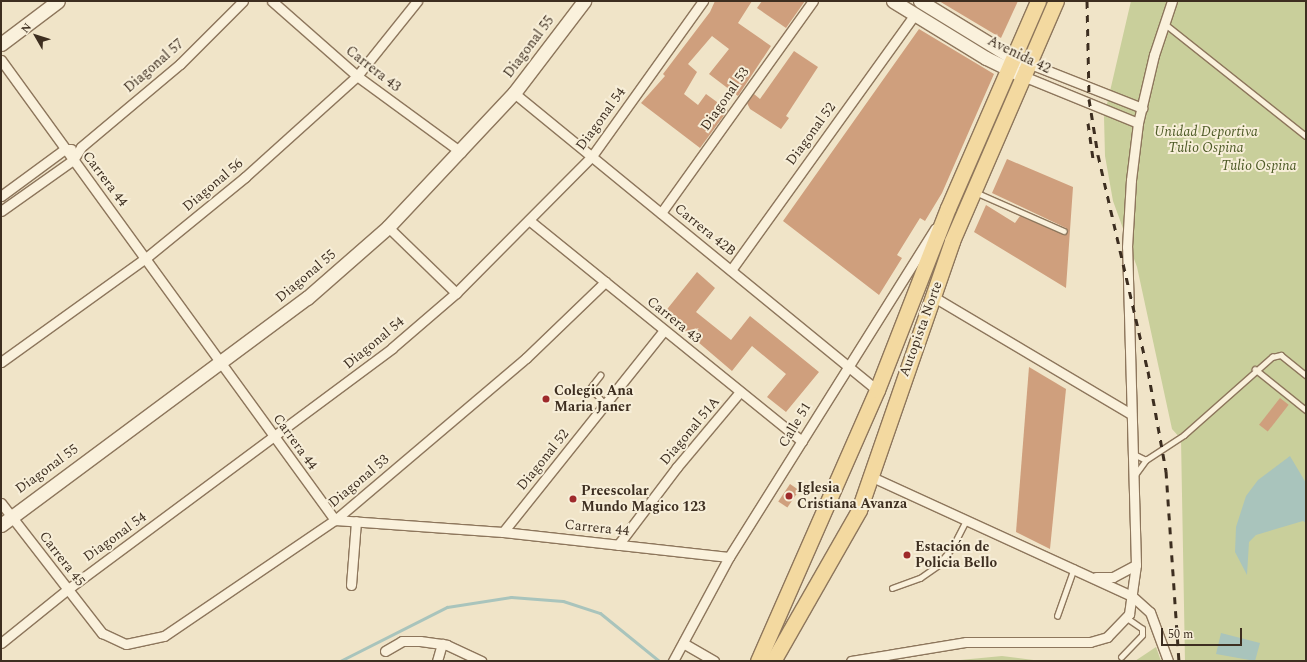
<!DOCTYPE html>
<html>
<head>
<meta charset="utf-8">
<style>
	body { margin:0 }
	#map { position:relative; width:1307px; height:662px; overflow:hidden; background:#f0e4c8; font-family:Spectral,serif }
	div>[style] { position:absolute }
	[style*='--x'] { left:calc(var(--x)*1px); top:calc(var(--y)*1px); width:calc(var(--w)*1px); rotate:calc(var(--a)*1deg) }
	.green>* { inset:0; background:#c9cf9b }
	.water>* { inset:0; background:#a9c4bc }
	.stream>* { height:3px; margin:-1.5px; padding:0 1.5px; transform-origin:1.5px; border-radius:1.5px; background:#a9c4bc }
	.building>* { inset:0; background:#cf9f7d; transform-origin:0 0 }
	.roads { filter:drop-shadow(1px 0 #8d765c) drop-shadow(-1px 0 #8d765c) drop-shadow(0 1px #8d765c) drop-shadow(0 -1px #8d765c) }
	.lane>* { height:4.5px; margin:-2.25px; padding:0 2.25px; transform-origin:2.25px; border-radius:2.25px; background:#faf1dc }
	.street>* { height:9px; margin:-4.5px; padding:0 4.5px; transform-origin:4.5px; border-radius:4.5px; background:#faf1dc }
	.secondary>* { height:13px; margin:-6.5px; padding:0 6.5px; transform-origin:6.5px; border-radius:6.5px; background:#faf1dc }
	.primary>* { height:15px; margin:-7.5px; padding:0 7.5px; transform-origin:7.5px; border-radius:7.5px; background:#f3d9a0 }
	.rail>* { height:3px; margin-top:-1.5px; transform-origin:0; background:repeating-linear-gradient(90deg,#3d2e20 0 7px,transparent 0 14px) }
	.dots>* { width:11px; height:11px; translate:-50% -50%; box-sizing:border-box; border:2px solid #f7eed8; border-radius:50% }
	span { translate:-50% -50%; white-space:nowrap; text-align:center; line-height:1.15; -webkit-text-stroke:4px #f7eed8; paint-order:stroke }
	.street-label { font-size:14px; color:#3d2e20 }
	.park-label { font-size:14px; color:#4d5a26; font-style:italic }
	.poi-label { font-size:14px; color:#3d2e20; font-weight:700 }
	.left { translate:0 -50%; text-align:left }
	.frame { position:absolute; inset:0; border:2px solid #3d2e20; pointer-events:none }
	.north { position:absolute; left:16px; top:16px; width:40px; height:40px; -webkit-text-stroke:3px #f7eed8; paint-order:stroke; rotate:309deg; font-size:11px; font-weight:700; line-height:16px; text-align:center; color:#3d2e20 }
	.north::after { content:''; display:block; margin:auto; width:14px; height:18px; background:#3d2e20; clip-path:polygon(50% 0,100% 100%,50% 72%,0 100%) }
	.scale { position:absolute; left:1161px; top:628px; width:81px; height:18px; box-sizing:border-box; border:2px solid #3d2e20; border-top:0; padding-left:5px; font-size:12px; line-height:14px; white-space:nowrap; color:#3d2e20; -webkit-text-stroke:3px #f7eed8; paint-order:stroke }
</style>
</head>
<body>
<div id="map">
	<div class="green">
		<i style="clip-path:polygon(1131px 1px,1306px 1px,1306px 661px,1185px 661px,1181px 439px,1172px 429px,1137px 267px,1113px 201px,1105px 156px,1104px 117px)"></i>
		<i style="clip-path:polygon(1156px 647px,1161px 661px,1135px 661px)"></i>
		<i style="clip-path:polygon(1002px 656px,1041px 661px,950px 661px)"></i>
	</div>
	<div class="water">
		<i style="clip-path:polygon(1290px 456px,1306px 483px,1306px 523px,1303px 521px,1256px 535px,1249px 542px,1247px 575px,1235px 552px,1236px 527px,1246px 496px,1258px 480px)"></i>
		<i style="clip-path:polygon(1221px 633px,1260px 643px,1255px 661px,1216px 654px)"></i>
	</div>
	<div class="stream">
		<i style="--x:340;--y:661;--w:120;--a:-26.8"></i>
		<i style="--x:447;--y:607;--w:65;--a:-8.9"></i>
		<i style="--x:511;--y:597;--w:52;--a:4.4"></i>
		<i style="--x:563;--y:601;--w:39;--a:18"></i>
		<i style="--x:600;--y:613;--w:76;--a:39.1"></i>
	</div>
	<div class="building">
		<i style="clip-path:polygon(715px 1px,752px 1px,738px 23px,771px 46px,738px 96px,709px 74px,729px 49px,712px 36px,688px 64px,697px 72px,684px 94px,698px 105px,706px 94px,728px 110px,700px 148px,641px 103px,665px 76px,663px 74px,710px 12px)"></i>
		<i style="clip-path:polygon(762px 1px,805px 1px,786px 28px,757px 8px)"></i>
		<i style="clip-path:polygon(939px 1px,1018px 1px,1001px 38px)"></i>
		<i style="clip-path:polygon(919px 29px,994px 74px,942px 193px,925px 221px,920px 218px,897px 255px,902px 258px,879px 295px,783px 221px)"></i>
		<i style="clip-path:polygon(794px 51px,818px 67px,786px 116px,789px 118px,781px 129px,750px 109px,747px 103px,754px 94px,760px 99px)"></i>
		<i style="clip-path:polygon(1007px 159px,1073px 187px,1066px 288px,974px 232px,986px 205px,1015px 223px,1020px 216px,1062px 234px,1067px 233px,1066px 228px,992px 193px)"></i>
		<i style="clip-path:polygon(697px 272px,715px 288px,696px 312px,731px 340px,750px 316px,819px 372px,786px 412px,767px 397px,786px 374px,752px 346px,732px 371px,664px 313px)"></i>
		<i style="clip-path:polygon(1029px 367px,1066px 389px,1050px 549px,1016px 532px)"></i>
		<i style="left:1280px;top:398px;width:11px;height:34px;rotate:38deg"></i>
		<i style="left:790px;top:484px;width:11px;height:21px;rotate:34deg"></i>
	</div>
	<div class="roads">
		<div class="lane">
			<i style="--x:1164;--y:23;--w:181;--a:38.5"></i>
			<i style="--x:975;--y:192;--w:97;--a:23.7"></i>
			<i style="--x:1255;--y:369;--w:65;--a:38.8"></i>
			<i style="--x:601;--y:375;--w:16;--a:128"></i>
			<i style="--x:591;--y:388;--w:21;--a:49"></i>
			<i style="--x:1134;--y:454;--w:13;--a:27"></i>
			<i style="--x:1135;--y:475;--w:19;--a:-54"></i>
			<i style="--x:1146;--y:460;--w:45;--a:-33.3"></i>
			<i style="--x:1184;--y:435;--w:118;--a:-41.6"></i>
			<i style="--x:1272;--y:357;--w:9;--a:-13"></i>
			<i style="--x:1281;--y:355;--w:32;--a:39"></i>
			<i style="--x:892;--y:588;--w:30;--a:-20"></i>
			<i style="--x:920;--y:578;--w:21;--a:-35"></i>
			<i style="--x:937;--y:566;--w:23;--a:-50"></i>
			<i style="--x:952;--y:548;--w:31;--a:-63"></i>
			<i style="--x:1057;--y:616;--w:51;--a:-70.5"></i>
			<i style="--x:1121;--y:657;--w:30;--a:-46"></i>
			<i style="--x:1142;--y:635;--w:6;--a:-90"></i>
			<i style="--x:1142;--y:629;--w:19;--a:-145"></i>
		</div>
		<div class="street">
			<i style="--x:272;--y:1;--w:113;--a:41.4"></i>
			<i style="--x:357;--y:76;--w:129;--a:36.2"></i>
			<i style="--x:1;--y:60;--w:568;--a:54.02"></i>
			<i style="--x:335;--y:520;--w:168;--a:4.1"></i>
			<i style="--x:503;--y:532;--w:227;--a:6.3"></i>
			<i style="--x:1028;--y:63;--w:123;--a:21.5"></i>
			<i style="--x:1023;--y:76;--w:124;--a:22.2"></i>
			<i style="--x:514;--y:93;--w:469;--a:39.3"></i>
			<i style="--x:1;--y:196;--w:79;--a:-36.3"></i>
			<i style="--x:65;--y:149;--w:6;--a:0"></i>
			<i style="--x:1;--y:211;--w:88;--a:-35.3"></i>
			<i style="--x:73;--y:160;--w:15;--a:-58"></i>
			<i style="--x:81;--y:147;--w:129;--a:-40"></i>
			<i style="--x:180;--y:64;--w:89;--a:-45"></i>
			<i style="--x:661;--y:213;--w:261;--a:-54.4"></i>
			<i style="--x:530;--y:221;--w:350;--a:39"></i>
			<i style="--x:388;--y:227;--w:95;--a:44.1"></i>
			<i style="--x:731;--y:270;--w:314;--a:-54.3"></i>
			<i style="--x:932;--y:296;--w:231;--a:30.7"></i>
			<i style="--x:1;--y:362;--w:180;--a:-35.7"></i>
			<i style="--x:147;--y:257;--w:127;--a:-39.2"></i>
			<i style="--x:245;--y:177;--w:151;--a:-42"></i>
			<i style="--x:357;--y:76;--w:96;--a:-51.3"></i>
			<i style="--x:872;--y:477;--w:286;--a:24.6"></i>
			<i style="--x:1132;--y:596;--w:24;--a:42"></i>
			<i style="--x:1150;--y:612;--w:52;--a:69.8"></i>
			<i style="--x:1;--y:503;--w:165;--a:52.2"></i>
			<i style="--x:102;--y:633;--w:26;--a:25"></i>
			<i style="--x:126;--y:644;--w:39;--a:-12"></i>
			<i style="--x:164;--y:636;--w:207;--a:-34.2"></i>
			<i style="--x:335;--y:520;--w:250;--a:-40.3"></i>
			<i style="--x:526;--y:358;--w:110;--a:-43.9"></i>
			<i style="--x:503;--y:532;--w:258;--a:-51.4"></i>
			<i style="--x:618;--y:545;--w:98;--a:-52.9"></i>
			<i style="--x:677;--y:467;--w:98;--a:-50"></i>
			<i style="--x:1096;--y:577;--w:17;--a:0"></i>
			<i style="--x:1113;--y:577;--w:26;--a:-28"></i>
			<i style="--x:351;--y:585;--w:64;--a:-85.5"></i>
			<i style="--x:1;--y:643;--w:86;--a:-38.9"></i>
			<i style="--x:68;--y:589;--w:404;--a:-36.6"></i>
			<i style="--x:392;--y:348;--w:84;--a:-40.7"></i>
			<i style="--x:456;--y:293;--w:193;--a:-45.2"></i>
			<i style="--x:592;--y:156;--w:191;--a:-54.4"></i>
			<i style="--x:683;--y:643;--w:36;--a:30"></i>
			<i style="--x:385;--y:651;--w:20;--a:-30"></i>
			<i style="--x:402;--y:641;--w:18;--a:0"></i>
			<i style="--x:420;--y:641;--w:27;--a:8"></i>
			<i style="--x:447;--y:645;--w:38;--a:25"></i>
			<i style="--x:437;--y:661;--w:18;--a:-74"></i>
			<i style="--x:673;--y:661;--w:118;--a:-61.7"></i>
			<i style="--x:729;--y:557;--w:388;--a:-57.9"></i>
			<i style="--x:851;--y:661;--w:117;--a:-9.4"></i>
			<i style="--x:966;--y:642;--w:124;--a:0"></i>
			<i style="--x:1090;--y:642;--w:18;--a:-16"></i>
			<i style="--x:1107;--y:637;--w:32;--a:-46"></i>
			<i style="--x:1129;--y:614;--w:49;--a:-81.9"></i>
			<i style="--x:1136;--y:565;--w:318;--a:-91.6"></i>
			<i style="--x:1127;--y:247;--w:67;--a:-86.6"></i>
			<i style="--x:1131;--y:180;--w:57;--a:-83"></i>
			<i style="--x:1138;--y:123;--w:70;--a:-76.8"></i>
			<i style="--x:1154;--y:55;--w:57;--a:-71.6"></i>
		</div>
		<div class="secondary">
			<i style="--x:893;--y:1;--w:109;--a:31.5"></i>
			<i style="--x:986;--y:58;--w:41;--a:25.9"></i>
			<i style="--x:920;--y:1;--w:109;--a:31.5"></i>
			<i style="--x:1013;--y:58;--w:16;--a:18"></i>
			<i style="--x:1;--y:44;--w:71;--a:-37"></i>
			<i style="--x:1;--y:525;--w:381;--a:-36.6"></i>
			<i style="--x:307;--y:298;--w:108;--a:-41.2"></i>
			<i style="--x:388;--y:227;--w:184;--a:-46.8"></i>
			<i style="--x:514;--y:93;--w:116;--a:-52.7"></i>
		</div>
		<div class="primary">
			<i style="--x:758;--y:661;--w:296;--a:-66.3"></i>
			<i style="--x:877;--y:390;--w:195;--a:-68.7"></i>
			<i style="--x:948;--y:208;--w:226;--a:-66.5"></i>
			<i style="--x:773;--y:661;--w:174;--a:-60.3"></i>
			<i style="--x:859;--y:510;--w:285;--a:-70.9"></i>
			<i style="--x:952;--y:241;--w:262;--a:-66.6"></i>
		</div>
	</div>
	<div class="rail">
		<i style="--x:1087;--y:1;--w:98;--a:88.8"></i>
		<i style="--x:1089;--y:99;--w:57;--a:80.9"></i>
		<i style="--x:1098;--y:155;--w:222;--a:77"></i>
		<i style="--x:1148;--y:371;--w:102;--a:79.8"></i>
		<i style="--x:1166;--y:471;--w:190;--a:86.1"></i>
		<i style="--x:1088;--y:123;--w:35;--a:82"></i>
	</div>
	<div class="dots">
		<i style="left:546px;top:399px;background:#9e2a2b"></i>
		<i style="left:789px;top:496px;background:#9e2a2b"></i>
		<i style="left:573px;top:499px;background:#9e2a2b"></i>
		<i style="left:907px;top:555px;background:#9e2a2b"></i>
	</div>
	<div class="street-label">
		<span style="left:529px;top:47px;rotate:-53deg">Diagonal 55</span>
		<span style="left:1019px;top:55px;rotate:26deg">Avenida 42</span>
		<span style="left:154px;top:66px;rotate:-41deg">Diagonal 57</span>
		<span style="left:373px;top:69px;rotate:38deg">Carrera 43</span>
		<span style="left:725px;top:99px;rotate:-55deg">Diagonal 53</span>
		<span style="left:601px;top:119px;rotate:-54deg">Diagonal 54</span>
		<span style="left:811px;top:134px;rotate:-54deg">Diagonal 52</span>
		<span style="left:105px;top:179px;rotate:53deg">Carrera 44</span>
		<span style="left:213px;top:185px;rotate:-40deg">Diagonal 56</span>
		<span style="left:705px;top:230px;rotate:39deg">Carrera 42B</span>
		<span style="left:306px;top:276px;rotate:-40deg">Diagonal 55</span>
		<span style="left:674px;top:320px;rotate:39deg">Carrera 43</span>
		<span style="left:921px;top:329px;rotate:-70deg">Autopista Norte</span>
		<span style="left:374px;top:343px;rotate:-39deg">Diagonal 54</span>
		<span style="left:795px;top:425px;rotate:-59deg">Calle 51</span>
		<span style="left:690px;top:431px;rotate:-50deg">Diagonal 51A</span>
		<span style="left:295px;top:442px;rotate:54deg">Carrera 44</span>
		<span style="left:543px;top:460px;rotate:-51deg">Diagonal 52</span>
		<span style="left:47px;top:469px;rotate:-36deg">Diagonal 55</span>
		<span style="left:359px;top:481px;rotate:-40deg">Diagonal 53</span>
		<span style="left:597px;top:528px;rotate:6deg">Carrera 44</span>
		<span style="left:115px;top:537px;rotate:-36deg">Diagonal 54</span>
		<span style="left:62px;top:559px;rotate:52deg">Carrera 45</span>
	</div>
	<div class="park-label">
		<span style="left:1206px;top:140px">Unidad Deportiva<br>Tulio Ospina</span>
		<span style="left:1259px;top:166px">Tulio Ospina</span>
	</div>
	<div class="poi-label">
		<span class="left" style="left:554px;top:399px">Colegio Ana<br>Maria Janer</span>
		<span class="left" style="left:797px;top:496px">Iglesia<br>Cristiana Avanza</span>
		<span class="left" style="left:581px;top:499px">Preescolar<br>Mundo Magico 123</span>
		<span class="left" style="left:915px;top:555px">Estación de<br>Policia Bello</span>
	</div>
	<div class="frame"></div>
	<div class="north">N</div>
	<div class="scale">50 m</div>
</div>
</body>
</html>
